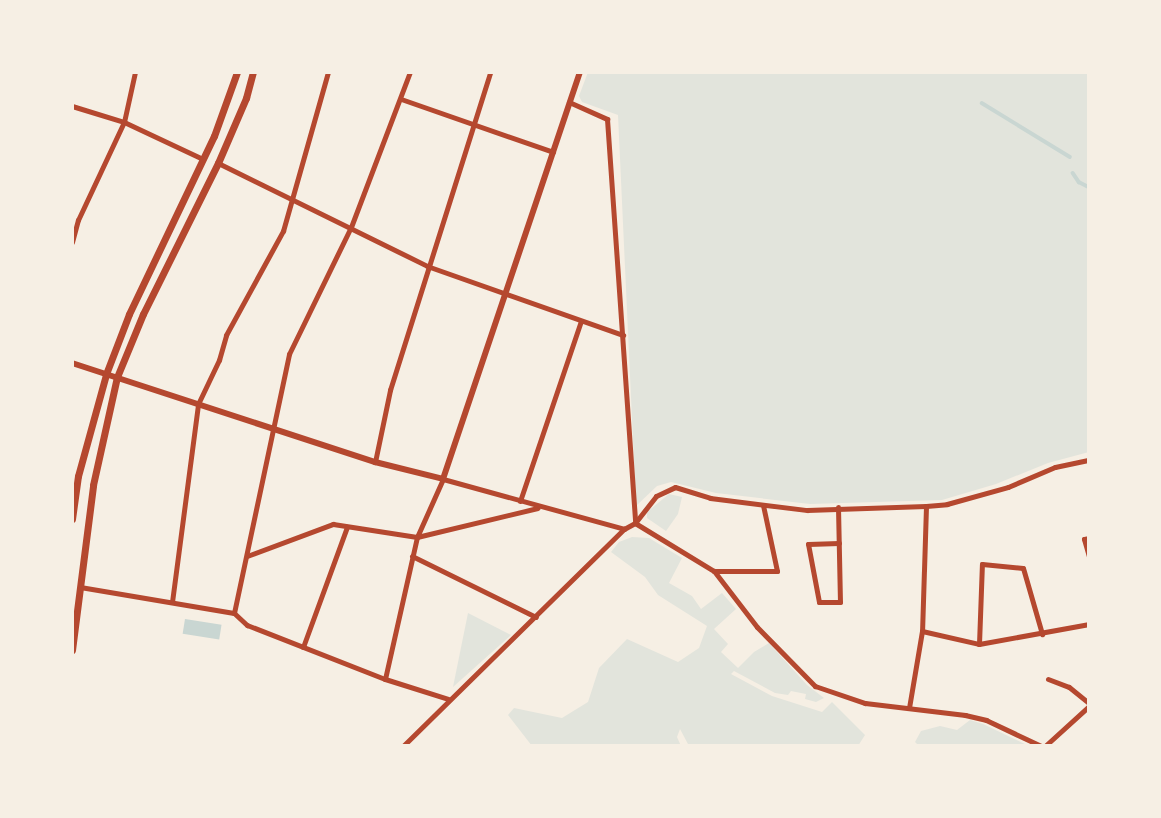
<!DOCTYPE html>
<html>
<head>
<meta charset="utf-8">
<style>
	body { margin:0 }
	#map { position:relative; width:1161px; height:818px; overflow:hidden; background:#f6efe4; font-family:Mulish,sans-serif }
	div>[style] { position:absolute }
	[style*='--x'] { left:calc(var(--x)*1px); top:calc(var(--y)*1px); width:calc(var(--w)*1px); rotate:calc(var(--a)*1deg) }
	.green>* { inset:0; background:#e2e4dc }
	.water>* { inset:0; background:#c9d6d2; transform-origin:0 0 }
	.stream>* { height:3.5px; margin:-1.75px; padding:0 1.75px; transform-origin:1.75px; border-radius:1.75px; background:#c9d6d2 }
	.minor>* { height:5px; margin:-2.5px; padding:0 2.5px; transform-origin:2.5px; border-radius:2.5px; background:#b5482f }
	.tertiary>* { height:6px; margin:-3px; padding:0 3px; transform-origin:3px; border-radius:3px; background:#b5482f }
	.secondary>* { height:7px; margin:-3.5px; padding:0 3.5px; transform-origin:3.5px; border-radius:3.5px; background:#b5482f }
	span { translate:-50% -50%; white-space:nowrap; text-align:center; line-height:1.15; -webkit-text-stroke:7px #f6efe4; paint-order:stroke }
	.frame { position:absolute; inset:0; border:74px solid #f6efe4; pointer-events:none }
</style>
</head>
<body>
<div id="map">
	<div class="green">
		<i style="clip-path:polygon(588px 72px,1089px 72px,1089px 452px,1048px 463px,996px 484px,942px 500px,810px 504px,716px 493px,671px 482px,657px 486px,636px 506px,618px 115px,582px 102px,579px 96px)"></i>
		<i style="clip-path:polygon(669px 494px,682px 497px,678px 514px,666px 531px,647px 518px,647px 512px)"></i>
		<i style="clip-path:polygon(632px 537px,649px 538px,682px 558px,669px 583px,692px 596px,701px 609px,722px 593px,736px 609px,714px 629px,728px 644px,721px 652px,738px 668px,754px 652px,769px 643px,807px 685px,824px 698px,816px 702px,805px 699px,806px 694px,791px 691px,788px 695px,775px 693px,734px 671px,731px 674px,772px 696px,822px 712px,832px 702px,865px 735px,858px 746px,689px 746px,680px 729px,677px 737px,681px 746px,532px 746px,508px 715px,514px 708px,562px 718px,588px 702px,599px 668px,627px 639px,678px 662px,699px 648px,707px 626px,658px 595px,645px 577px,611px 552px,619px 542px)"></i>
		<i style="clip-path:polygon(468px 613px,511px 635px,453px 687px)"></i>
		<i style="clip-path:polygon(970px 720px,983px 724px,1029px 746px,919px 746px,915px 742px,921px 731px,940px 726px,957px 730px)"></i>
	</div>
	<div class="water">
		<i style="left:185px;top:619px;width:37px;height:15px;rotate:9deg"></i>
	</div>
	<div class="stream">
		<i style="--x:982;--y:103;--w:103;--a:31.5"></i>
		<i style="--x:1073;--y:173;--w:11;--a:56"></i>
		<i style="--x:1079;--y:182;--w:11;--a:27"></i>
	</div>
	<div class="minor">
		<i style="--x:401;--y:99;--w:161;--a:19.2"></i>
		<i style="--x:569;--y:102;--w:42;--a:24.1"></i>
		<i style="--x:607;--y:119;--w:405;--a:86"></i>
		<i style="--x:72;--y:106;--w:54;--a:17.1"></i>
		<i style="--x:124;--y:122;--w:87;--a:25.1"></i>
		<i style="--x:218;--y:163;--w:233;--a:26.2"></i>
		<i style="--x:427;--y:266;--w:208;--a:19.4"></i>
		<i style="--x:72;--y:242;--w:23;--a:-75"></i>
		<i style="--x:78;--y:220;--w:108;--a:-64.9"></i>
		<i style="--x:124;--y:122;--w:51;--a:-77.6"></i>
		<i style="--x:375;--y:462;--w:74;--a:-78.2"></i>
		<i style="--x:390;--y:390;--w:333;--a:-72.5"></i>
		<i style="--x:520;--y:501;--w:190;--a:-71.3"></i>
		<i style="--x:926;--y:506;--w:21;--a:-5"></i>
		<i style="--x:947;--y:504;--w:63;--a:-15.6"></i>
		<i style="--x:1008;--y:487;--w:51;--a:-23.1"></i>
		<i style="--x:1055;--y:467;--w:35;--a:-12"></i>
		<i style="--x:838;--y:507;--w:95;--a:88.8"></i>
		<i style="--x:840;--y:602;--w:21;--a:180"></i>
		<i style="--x:819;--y:602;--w:59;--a:-100.7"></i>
		<i style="--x:808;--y:544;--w:31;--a:-2"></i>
		<i style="--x:635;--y:523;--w:92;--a:31.3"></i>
		<i style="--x:714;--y:571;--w:71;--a:52.5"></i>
		<i style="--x:757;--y:627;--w:83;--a:45.5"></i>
		<i style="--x:815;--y:686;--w:53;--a:18.8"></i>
		<i style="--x:865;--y:703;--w:101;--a:6.8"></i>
		<i style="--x:965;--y:715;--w:22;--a:13"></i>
		<i style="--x:986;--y:720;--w:61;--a:25.3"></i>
		<i style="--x:1089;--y:538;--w:5;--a:169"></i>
		<i style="--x:1084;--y:539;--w:18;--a:74"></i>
		<i style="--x:247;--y:556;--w:92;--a:-20.4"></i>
		<i style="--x:333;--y:524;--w:85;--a:8.8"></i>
		<i style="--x:417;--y:537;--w:124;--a:-13.5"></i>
		<i style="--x:412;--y:556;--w:138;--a:26.2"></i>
		<i style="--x:714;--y:571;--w:63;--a:0"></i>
		<i style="--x:777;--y:571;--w:67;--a:-102"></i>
		<i style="--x:80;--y:587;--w:156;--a:9.6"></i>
		<i style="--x:234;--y:613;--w:18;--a:43"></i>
		<i style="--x:247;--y:625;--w:148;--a:21.4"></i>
		<i style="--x:385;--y:679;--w:66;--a:17.6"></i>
		<i style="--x:172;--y:602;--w:200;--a:-82.5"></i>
		<i style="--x:198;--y:404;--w:49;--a:-64.5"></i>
		<i style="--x:219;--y:360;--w:26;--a:-74"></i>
		<i style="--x:226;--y:335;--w:119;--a:-61.3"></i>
		<i style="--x:283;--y:231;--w:165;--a:-74.2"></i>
		<i style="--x:234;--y:613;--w:265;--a:-78"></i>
		<i style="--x:289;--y:354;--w:141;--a:-64"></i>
		<i style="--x:351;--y:227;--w:166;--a:-69.2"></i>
		<i style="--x:922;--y:631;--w:58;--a:12.8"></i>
		<i style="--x:979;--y:644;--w:112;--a:-10.3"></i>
		<i style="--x:979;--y:644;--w:80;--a:-87.9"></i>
		<i style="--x:982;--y:564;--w:41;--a:5.6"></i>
		<i style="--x:1023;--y:568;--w:69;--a:73.9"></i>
		<i style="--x:303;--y:647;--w:128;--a:-69.9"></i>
		<i style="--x:385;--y:679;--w:146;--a:-77.3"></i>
		<i style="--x:417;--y:537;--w:64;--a:-65.9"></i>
		<i style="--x:443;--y:479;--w:188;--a:15.4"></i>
		<i style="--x:1048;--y:679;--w:22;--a:21"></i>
		<i style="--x:1069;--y:687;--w:26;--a:39"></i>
		<i style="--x:403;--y:746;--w:310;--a:-44.5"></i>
		<i style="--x:624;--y:529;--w:13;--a:-29"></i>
		<i style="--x:635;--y:523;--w:34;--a:-52"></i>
		<i style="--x:656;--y:496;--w:21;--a:-25"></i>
		<i style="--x:675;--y:487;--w:37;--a:17"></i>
		<i style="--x:710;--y:498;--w:98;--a:7.1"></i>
		<i style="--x:807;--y:510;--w:119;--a:-1.9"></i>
		<i style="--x:926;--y:506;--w:125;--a:91.8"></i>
		<i style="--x:922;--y:631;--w:78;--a:99.6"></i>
		<i style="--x:1045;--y:746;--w:59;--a:-42.3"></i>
	</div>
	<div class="tertiary">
		<i style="--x:72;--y:363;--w:319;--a:18.1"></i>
		<i style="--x:375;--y:462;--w:70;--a:14"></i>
		<i style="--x:443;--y:479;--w:429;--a:-71.4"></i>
	</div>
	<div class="secondary">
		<i style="--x:72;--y:519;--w:43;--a:-82.1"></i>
		<i style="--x:78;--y:476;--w:106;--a:-74.6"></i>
		<i style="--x:106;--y:374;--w:64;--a:-69"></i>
		<i style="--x:129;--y:314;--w:197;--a:-64.5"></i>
		<i style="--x:214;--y:136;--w:68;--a:-70.2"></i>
		<i style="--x:72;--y:650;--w:166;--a:-82.7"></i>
		<i style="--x:93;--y:485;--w:111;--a:-77.5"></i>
		<i style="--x:117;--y:377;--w:68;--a:-67.6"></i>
		<i style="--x:143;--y:314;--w:169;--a:-63.6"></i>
		<i style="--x:218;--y:163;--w:71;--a:-66.7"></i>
		<i style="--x:246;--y:98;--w:27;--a:-75"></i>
	</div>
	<div class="frame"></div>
</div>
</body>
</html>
